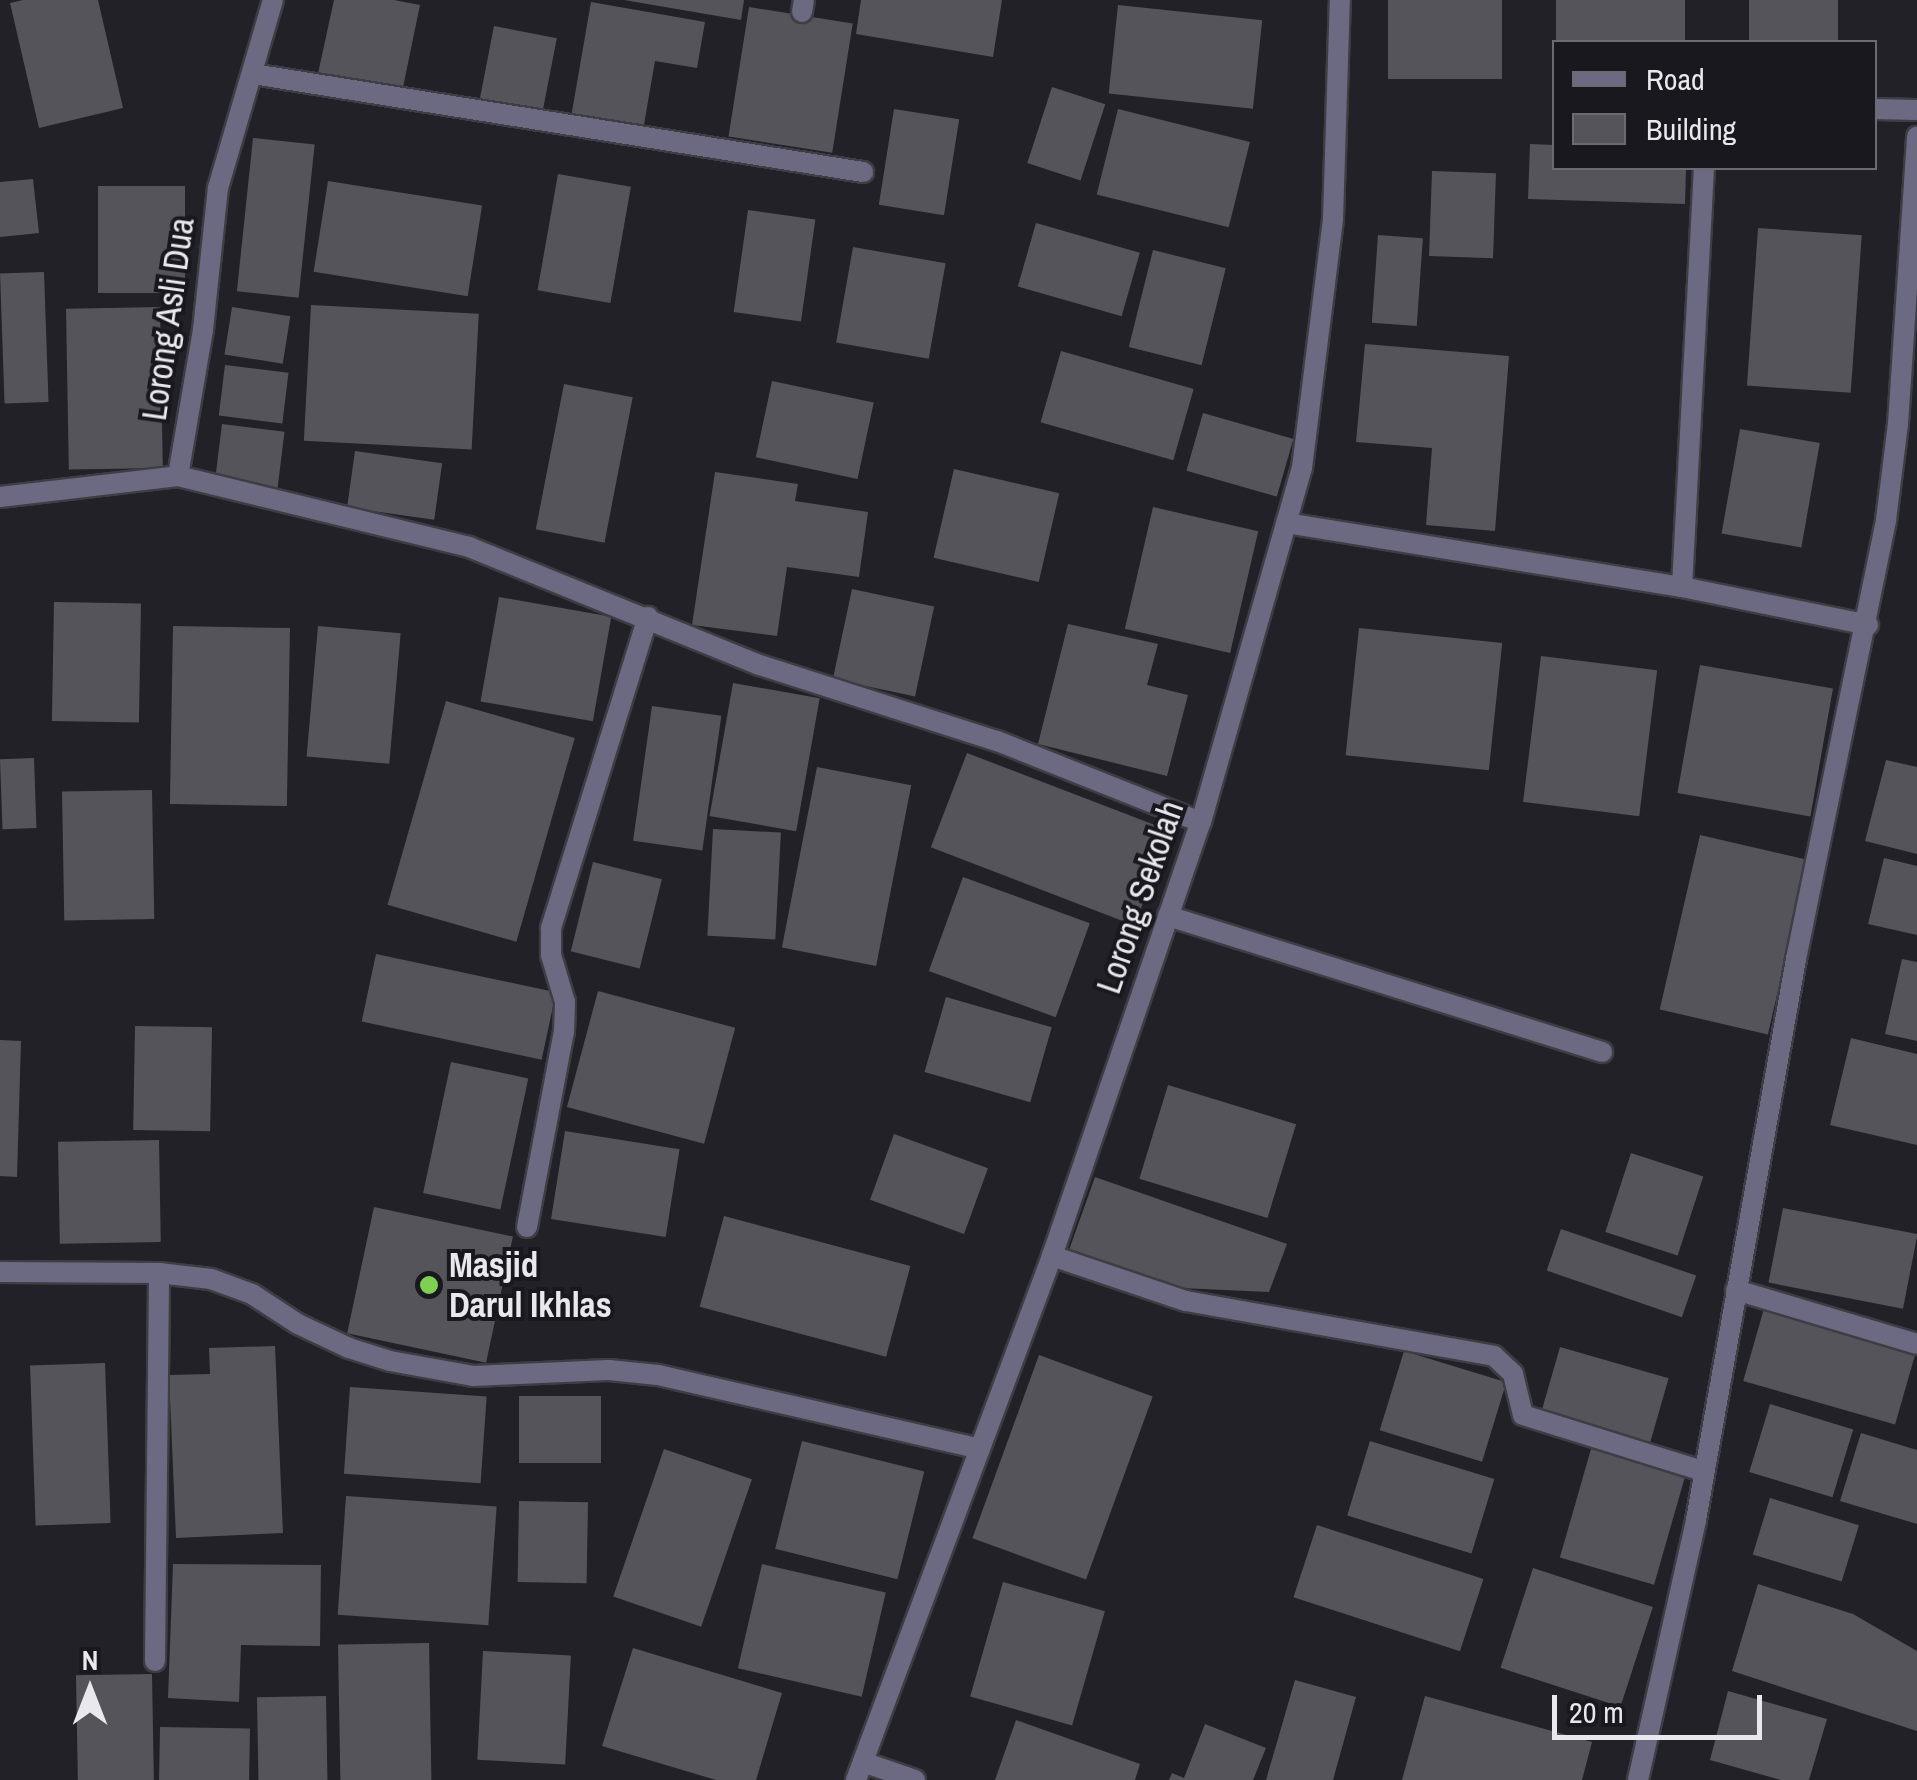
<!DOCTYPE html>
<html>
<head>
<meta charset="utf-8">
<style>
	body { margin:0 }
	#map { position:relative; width:1917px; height:1780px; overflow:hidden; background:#222127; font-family:"Archivo Narrow",sans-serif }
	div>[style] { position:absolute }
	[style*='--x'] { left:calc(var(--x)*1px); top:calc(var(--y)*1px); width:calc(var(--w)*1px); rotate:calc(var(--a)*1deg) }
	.building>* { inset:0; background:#54545a; transform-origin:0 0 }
	.roads { filter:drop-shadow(2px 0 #3e3d43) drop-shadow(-2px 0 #3e3d43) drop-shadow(0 2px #3e3d43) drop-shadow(0 -2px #3e3d43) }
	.minor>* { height:20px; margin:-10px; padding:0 10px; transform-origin:10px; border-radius:10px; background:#6b6a82 }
	.dots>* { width:28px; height:28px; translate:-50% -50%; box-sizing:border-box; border:5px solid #18181e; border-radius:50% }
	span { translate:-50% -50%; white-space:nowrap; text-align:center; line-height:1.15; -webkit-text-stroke:8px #18181e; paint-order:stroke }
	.street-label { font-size:35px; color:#e8e8ed }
	.poi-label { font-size:35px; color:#e8e8ed; font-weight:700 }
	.left { translate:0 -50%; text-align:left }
	.legend { position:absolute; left:1552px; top:40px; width:325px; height:130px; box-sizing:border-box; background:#18181e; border:2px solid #6b6b71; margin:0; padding:12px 18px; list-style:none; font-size:30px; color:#e8e8ed }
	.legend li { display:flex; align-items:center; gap:20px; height:50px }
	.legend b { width:50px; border:2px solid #6b6b71 }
	.north { position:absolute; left:40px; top:1640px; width:100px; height:100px; -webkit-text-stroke:8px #18181e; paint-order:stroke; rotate:0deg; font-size:28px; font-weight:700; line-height:40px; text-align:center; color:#e8e8ed }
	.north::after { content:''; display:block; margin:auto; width:35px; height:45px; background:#e8e8ed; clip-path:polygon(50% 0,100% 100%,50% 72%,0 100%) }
	.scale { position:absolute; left:1552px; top:1695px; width:210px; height:45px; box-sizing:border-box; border:5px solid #e8e8ed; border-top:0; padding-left:12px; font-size:30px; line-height:35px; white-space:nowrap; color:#e8e8ed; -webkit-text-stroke:8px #18181e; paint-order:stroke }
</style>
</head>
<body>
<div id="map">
	<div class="building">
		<i style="clip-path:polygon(23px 0,98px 0,123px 108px,39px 128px,10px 3px)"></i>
		<i style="clip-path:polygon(334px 0,394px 0,420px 5px,401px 97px,317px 78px)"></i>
		<i style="clip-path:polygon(624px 0,744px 0,741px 20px)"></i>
		<i style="clip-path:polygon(861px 0,1002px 0,993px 57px,856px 34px)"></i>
		<i style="left:1388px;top:0;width:114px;height:79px"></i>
		<i style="left:1556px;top:0;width:129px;height:42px"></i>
		<i style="left:1749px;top:0;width:89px;height:42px"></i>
		<i style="clip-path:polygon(591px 2px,705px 22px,697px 68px,655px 61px,642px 136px,570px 123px)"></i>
		<i style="left:1118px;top:5px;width:145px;height:89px;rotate:6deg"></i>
		<i style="left:749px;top:7px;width:105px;height:131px;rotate:9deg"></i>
		<i style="left:494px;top:26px;width:64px;height:79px;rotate:11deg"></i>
		<i style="left:1052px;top:87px;width:56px;height:80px;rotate:18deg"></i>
		<i style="left:894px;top:109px;width:66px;height:97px;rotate:9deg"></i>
		<i style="left:1118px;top:109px;width:136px;height:88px;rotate:14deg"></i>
		<i style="left:253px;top:138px;width:62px;height:154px;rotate:6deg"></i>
		<i style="clip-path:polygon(1530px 144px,1554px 145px,1554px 168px,1686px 168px,1685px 204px,1528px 199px)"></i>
		<i style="left:1432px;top:171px;width:64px;height:85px;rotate:2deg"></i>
		<i style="left:558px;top:174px;width:74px;height:118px;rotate:10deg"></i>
		<i style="clip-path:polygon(33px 179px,39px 233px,0 237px,0 182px)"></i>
		<i style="left:328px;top:181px;width:156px;height:92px;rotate:9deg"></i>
		<i style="left:98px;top:186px;width:87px;height:107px"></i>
		<i style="left:748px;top:210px;width:68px;height:103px;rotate:8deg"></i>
		<i style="left:1036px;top:223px;width:108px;height:66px;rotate:16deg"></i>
		<i style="left:1758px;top:228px;width:104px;height:158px;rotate:4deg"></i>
		<i style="left:1378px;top:235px;width:45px;height:88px;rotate:4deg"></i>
		<i style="left:853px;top:247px;width:94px;height:97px;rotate:10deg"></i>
		<i style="left:1153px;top:250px;width:75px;height:100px;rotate:14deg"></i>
		<i style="left:44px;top:272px;width:130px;height:44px;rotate:88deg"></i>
		<i style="left:311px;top:305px;width:168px;height:136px;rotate:3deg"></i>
		<i style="left:160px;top:307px;width:161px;height:94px;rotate:89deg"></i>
		<i style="left:232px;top:307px;width:59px;height:48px;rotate:9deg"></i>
		<i style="clip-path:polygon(1365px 344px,1509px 356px,1495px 531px,1426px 525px,1432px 448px,1356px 442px)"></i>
		<i style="left:1061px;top:351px;width:138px;height:74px;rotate:16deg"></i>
		<i style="left:225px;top:365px;width:64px;height:51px;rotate:7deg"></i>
		<i style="left:772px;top:381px;width:104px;height:78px;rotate:12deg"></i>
		<i style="left:564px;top:384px;width:70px;height:148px;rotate:11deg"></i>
		<i style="left:1203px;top:413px;width:94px;height:60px;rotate:16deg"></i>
		<i style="left:222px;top:424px;width:63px;height:57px;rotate:7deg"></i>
		<i style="left:1740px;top:429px;width:81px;height:106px;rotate:10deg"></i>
		<i style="left:355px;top:451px;width:88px;height:57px;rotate:8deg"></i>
		<i style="left:954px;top:469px;width:108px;height:91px;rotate:13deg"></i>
		<i style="clip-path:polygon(715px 472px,798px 484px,795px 501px,868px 512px,859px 577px,787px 567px,777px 636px,692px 625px)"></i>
		<i style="left:1153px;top:507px;width:108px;height:125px;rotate:13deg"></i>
		<i style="left:852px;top:589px;width:84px;height:92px;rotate:12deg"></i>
		<i style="left:499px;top:597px;width:114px;height:106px;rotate:10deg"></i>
		<i style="left:54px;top:602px;width:87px;height:119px;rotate:1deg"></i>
		<i style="clip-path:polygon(1068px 624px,1158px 644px,1147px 685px,1188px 695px,1167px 776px,1038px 744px)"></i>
		<i style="left:173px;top:626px;width:117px;height:178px;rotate:1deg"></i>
		<i style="left:318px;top:626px;width:83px;height:131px;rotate:5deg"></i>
		<i style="left:1359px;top:628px;width:144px;height:128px;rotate:6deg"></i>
		<i style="left:1541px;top:656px;width:117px;height:147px;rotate:7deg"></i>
		<i style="left:1700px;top:665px;width:135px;height:130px;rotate:10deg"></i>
		<i style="left:733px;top:683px;width:88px;height:135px;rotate:10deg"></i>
		<i style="left:446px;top:701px;width:134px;height:212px;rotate:16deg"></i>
		<i style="left:652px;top:706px;width:70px;height:136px;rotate:8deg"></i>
		<i style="left:967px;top:753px;width:218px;height:101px;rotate:21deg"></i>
		<i style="left:34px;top:758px;width:70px;height:34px;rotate:88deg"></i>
		<i style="clip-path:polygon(1886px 760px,1917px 767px,1917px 854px,1865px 841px)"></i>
		<i style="left:817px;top:767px;width:96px;height:184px;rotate:11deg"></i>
		<i style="left:152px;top:790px;width:129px;height:90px;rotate:89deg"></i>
		<i style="left:713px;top:829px;width:68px;height:107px;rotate:3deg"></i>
		<i style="left:1700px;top:835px;width:111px;height:179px;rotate:13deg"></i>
		<i style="clip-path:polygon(1884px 858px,1917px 866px,1917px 935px,1868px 924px)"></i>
		<i style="left:593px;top:862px;width:71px;height:92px;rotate:14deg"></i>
		<i style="left:963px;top:877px;width:135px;height:100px;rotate:20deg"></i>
		<i style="left:376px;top:954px;width:184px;height:69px;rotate:12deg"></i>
		<i style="clip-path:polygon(1902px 959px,1917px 962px,1917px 1041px,1885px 1034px)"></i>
		<i style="left:598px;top:991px;width:142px;height:120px;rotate:15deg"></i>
		<i style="left:946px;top:997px;width:110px;height:78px;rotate:16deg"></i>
		<i style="left:135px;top:1026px;width:77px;height:104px;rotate:1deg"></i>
		<i style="clip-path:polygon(1851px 1038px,1917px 1054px,1917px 1145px,1830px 1125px)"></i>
		<i style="clip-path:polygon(0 1040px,21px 1041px,17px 1177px,0 1176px)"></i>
		<i style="left:451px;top:1062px;width:79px;height:134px;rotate:12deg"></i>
		<i style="left:1168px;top:1085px;width:134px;height:98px;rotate:17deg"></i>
		<i style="left:565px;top:1131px;width:116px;height:89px;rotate:9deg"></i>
		<i style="left:894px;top:1134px;width:100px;height:70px;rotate:20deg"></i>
		<i style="left:159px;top:1140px;width:102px;height:101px;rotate:89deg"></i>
		<i style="left:1631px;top:1153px;width:76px;height:83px;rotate:18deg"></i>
		<i style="clip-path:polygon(1095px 1177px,1287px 1244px,1269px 1292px,1180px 1288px,1069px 1250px)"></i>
		<i style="left:374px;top:1207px;width:142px;height:129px;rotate:12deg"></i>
		<i style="left:1783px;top:1208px;width:137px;height:76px;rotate:11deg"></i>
		<i style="left:724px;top:1216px;width:193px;height:94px;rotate:15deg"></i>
		<i style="left:1561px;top:1229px;width:143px;height:44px;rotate:19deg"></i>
		<i style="left:1765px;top:1305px;width:158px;height:79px;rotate:16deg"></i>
		<i style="clip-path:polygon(275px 1346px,283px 1533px,176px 1538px,169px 1375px,210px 1374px,209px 1348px)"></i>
		<i style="left:1560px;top:1347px;width:113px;height:68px;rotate:16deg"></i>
		<i style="left:1404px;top:1351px;width:107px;height:83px;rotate:17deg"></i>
		<i style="left:1039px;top:1355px;width:121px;height:195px;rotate:20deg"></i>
		<i style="left:105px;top:1363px;width:160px;height:75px;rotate:88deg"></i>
		<i style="left:350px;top:1387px;width:137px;height:87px;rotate:4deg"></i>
		<i style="left:519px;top:1396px;width:82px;height:67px"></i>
		<i style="left:1770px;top:1404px;width:87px;height:71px;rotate:17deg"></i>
		<i style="clip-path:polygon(1861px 1433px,1917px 1450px,1917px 1524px,1840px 1501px)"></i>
		<i style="left:802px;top:1441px;width:126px;height:111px;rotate:14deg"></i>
		<i style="left:1370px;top:1441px;width:130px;height:78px;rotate:17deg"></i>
		<i style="left:664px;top:1449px;width:93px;height:156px;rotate:19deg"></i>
		<i style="left:1591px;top:1449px;width:98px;height:113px;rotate:16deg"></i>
		<i style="left:346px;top:1496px;width:151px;height:119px;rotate:4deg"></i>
		<i style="left:1770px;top:1498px;width:93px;height:59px;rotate:17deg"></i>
		<i style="left:519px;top:1501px;width:69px;height:81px;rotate:1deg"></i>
		<i style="left:1317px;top:1525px;width:175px;height:76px;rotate:18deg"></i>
		<i style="clip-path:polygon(173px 1564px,321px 1565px,320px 1646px,241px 1645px,239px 1702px,168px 1698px)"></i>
		<i style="left:762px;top:1564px;width:127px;height:107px;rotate:13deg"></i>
		<i style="left:1533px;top:1568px;width:126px;height:105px;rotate:18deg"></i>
		<i style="left:1003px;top:1582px;width:106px;height:119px;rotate:16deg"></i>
		<i style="clip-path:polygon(1758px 1584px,1853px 1614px,1917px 1651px,1917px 1731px,1732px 1671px)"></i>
		<i style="left:429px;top:1643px;width:137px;height:91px;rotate:89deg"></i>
		<i style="clip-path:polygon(633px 1648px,782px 1693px,756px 1780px,716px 1780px,602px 1746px)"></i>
		<i style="left:483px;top:1651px;width:88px;height:109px;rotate:3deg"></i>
		<i style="left:152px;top:1674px;width:106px;height:76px;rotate:89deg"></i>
		<i style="clip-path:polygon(1295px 1680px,1356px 1697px,1333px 1780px,1266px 1780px)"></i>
		<i style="clip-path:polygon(1728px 1691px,1827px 1719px,1809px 1780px,1781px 1780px,1710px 1760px)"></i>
		<i style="left:326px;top:1696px;width:84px;height:69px;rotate:89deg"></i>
		<i style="clip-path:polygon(1425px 1696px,1592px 1742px,1582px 1780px,1402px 1780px)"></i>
		<i style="clip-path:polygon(1016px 1720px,1140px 1764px,1135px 1780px,995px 1780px)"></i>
		<i style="clip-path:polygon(1205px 1724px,1266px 1748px,1253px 1780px,1169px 1780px,1172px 1773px,1184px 1778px)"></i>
		<i style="left:160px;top:1727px;width:90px;height:53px;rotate:1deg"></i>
	</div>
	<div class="roads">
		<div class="minor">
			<i style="--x:802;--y:12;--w:12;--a:-81"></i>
			<i style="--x:253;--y:74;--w:618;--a:9.13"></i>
			<i style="--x:1874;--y:109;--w:43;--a:1.3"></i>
			<i style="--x:178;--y:476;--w:148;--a:-80.3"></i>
			<i style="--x:203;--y:330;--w:143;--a:-84"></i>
			<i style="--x:218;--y:188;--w:196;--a:-73.7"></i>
			<i style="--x:0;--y:497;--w:179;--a:-6.7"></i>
			<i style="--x:178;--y:476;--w:300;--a:13.7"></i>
			<i style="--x:469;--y:547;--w:314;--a:22.1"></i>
			<i style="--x:760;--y:665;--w:249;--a:17.8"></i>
			<i style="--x:997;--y:741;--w:219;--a:21.7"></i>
			<i style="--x:1286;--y:523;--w:401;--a:9.2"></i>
			<i style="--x:1682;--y:587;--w:190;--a:11.5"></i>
			<i style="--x:1682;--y:587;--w:420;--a:-87"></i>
			<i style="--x:1168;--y:916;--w:455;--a:17.4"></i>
			<i style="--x:527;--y:1227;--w:198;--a:-79.3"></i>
			<i style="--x:564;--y:1032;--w:30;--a:-88"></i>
			<i style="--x:565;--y:1002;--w:49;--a:-106.6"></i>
			<i style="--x:551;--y:955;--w:27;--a:-90"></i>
			<i style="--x:551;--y:928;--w:326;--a:-72.7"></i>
			<i style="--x:1052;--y:1256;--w:141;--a:18.6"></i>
			<i style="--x:1186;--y:1301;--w:313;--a:10.1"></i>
			<i style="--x:1494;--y:1356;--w:26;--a:43"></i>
			<i style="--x:1513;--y:1374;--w:42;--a:76.3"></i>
			<i style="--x:1523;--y:1415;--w:189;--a:17.3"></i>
			<i style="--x:0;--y:1272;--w:159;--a:0.4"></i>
			<i style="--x:159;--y:1273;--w:52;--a:6.6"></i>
			<i style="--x:211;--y:1279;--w:44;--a:20.1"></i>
			<i style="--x:252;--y:1294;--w:55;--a:33.1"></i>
			<i style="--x:298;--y:1324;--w:56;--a:25.2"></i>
			<i style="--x:349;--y:1348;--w:43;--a:17.6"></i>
			<i style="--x:390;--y:1361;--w:84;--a:10.2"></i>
			<i style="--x:473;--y:1376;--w:136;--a:-2.5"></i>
			<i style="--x:609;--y:1370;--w:49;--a:5.8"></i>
			<i style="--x:658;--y:1375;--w:330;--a:12.9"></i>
			<i style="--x:1736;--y:1290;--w:189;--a:16.6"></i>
			<i style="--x:155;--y:1661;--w:388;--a:-89.4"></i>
			<i style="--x:863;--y:1762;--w:55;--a:19.1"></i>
			<i style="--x:856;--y:1780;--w:559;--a:-69.49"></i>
			<i style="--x:1052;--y:1256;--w:459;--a:-71.1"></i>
			<i style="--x:1201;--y:822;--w:368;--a:-74.1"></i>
			<i style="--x:1302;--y:468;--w:251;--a:-82.9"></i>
			<i style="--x:1333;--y:219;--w:219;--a:-88.2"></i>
			<i style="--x:1638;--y:1780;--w:266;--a:-77.4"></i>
			<i style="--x:1696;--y:1520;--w:570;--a:-79.89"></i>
			<i style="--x:1796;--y:959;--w:448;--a:-78.4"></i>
			<i style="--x:1886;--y:520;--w:97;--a:-82.9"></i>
			<i style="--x:1898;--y:424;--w:288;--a:-86.2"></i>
		</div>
	</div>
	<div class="dots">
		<i style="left:429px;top:1285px;background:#7fd052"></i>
	</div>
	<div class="street-label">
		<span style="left:168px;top:319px;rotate:-82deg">Lorong Asli Dua</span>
		<span style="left:1140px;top:897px;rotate:-71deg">Lorong Sekolah</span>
	</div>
	<div class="poi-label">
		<span class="left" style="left:449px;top:1285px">Masjid<br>Darul Ikhlas</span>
	</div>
	<ul class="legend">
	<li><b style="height:12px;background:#6b6a82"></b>Road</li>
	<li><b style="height:28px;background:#54545a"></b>Building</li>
	</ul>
	<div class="north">N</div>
	<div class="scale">20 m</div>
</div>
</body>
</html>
